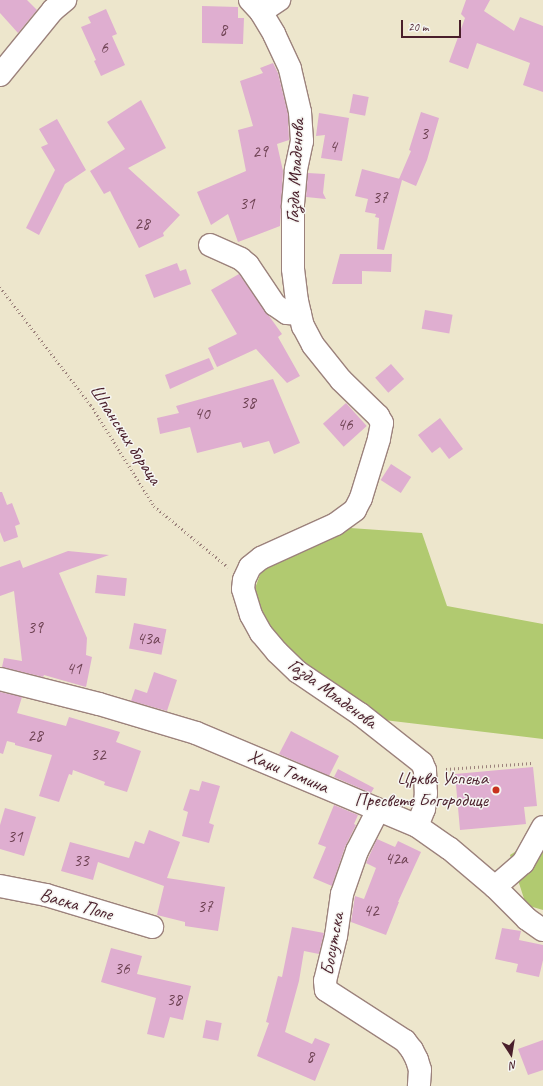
<!DOCTYPE html>
<html>
<head>
<meta charset="utf-8">
<style>
	body { margin:0 }
	#map { position:relative; width:543px; height:1086px; overflow:hidden; background:#ede6cc; font-family:Caveat,sans-serif }
	div>[style] { position:absolute }
	[style*='--x'] { left:calc(var(--x)*1px); top:calc(var(--y)*1px); width:calc(var(--w)*1px); rotate:calc(var(--a)*1deg) }
	.green>* { inset:0; background:#b1ca70 }
	.building>* { inset:0; background:#dfaed0; transform-origin:0 0 }
	.path>* { height:2.5px; margin-top:-1.25px; transform-origin:0; background:repeating-linear-gradient(90deg,#9c827c 0 1px,transparent 0 4px) }
	.roads { filter:drop-shadow(1px 0 #9c827c) drop-shadow(-1px 0 #9c827c) drop-shadow(0 1px #9c827c) drop-shadow(0 -1px #9c827c) }
	.minor>* { height:22px; margin:-11px; padding:0 11px; transform-origin:11px; border-radius:11px; background:#fff }
	.dots>* { width:11px; height:11px; translate:-50% -50%; box-sizing:border-box; border:2px solid #f6f6f2; border-radius:50% }
	span { translate:-50% -50%; white-space:nowrap; text-align:center; line-height:1.15; -webkit-text-stroke:3px #f6f6f2; paint-order:stroke }
	.number-label { font-size:17px; color:#6f4354 }
	.number-label span { -webkit-text-stroke-width:0 }
	.street-label { font-size:19px; color:#4a1f2b }
	.poi-label { font-size:19px; color:#4a1f2b }
	.right { translate:-100% -50%; text-align:right }
	.north { position:absolute; left:491px; top:1034px; width:40px; height:40px; -webkit-text-stroke:3px #f6f6f2; paint-order:stroke; rotate:168deg; font-size:11px; font-weight:700; line-height:16px; text-align:center; color:#4a1f2b }
	.north::after { content:''; display:block; margin:auto; width:14px; height:18px; background:#4a1f2b; clip-path:polygon(50% 0,100% 100%,50% 72%,0 100%) }
	.scale { position:absolute; left:401px; top:20px; width:60px; height:18px; box-sizing:border-box; border:2px solid #4a1f2b; border-top:0; padding-left:5px; font-size:12px; line-height:14px; white-space:nowrap; color:#4a1f2b; -webkit-text-stroke:3px #f6f6f2; paint-order:stroke }
</style>
</head>
<body>
<div id="map">
	<div class="green">
		<i style="clip-path:polygon(350px 528px,422px 533px,447px 606px,543px 624px,543px 739px,384px 720px,294px 660px,269px 625px,253px 594px,262px 569px)"></i>
		<i style="clip-path:polygon(543px 816px,543px 910px,526px 905px,510px 855px,526px 845px)"></i>
	</div>
	<div class="building">
		<i style="clip-path:polygon(0 0,27px 0,37px 10px,18px 33px,0 13px)"></i>
		<i style="clip-path:polygon(466px 0,490px 0,484px 11px,514px 31px,520px 17px,543px 26px,543px 92px,523px 85px,530px 63px,477px 43px,468px 69px,449px 62px,465px 18px,461px 14px)"></i>
		<i style="clip-path:polygon(202px 6px,238px 7px,238px 18px,244px 18px,243px 44px,202px 43px)"></i>
		<i style="clip-path:polygon(106px 9px,117px 34px,112px 36px,125px 65px,101px 76px,94px 61px,96px 60px,81px 27px,91px 23px,88px 17px)"></i>
		<i style="clip-path:polygon(273px 63px,278px 73px,288px 114px,289px 140px,277px 144px,283px 171px,280px 226px,238px 242px,228px 214px,211px 225px,197px 192px,246px 171px,238px 130px,253px 126px,240px 81px,263px 73px,260px 68px)"></i>
		<i style="left:353px;top:94px;width:16px;height:19px;rotate:11deg"></i>
		<i style="clip-path:polygon(141px 100px,166px 148px,128px 168px,180px 215px,163px 233px,164px 236px,139px 248px,110px 191px,104px 194px,90px 171px,125px 149px,107px 122px)"></i>
		<i style="clip-path:polygon(421px 112px,439px 118px,427px 160px,416px 186px,402px 180px,384px 250px,377px 249px,379px 218px,375px 217px,376px 214px,365px 212px,368px 199px,355px 196px,362px 169px,400px 179px,399px 179px,411px 151px,409px 150px)"></i>
		<i style="clip-path:polygon(319px 113px,349px 118px,342px 161px,321px 158px,325px 135px,316px 136px)"></i>
		<i style="clip-path:polygon(57px 119px,86px 170px,65px 184px,39px 235px,26px 228px,55px 170px,41px 147px,48px 144px,39px 129px)"></i>
		<i style="clip-path:polygon(308px 173px,325px 174px,323px 193px,326px 199px,306px 197px)"></i>
		<i style="clip-path:polygon(340px 254px,392px 254px,391px 272px,362px 271px,362px 284px,332px 284px)"></i>
		<i style="clip-path:polygon(177px 263px,180px 271px,186px 269px,191px 284px,154px 298px,145px 275px)"></i>
		<i style="clip-path:polygon(239px 274px,282px 334px,278px 337px,300px 376px,287px 383px,256px 349px,217px 367px,208px 348px,237px 334px,211px 290px)"></i>
		<i style="left:425px;top:310px;width:28px;height:19px;rotate:10deg"></i>
		<i style="clip-path:polygon(209px 358px,214px 369px,170px 389px,165px 375px)"></i>
		<i style="left:391px;top:364px;width:20px;height:21px;rotate:49deg"></i>
		<i style="clip-path:polygon(273px 379px,300px 443px,274px 454px,269px 441px,243px 448px,241px 442px,197px 453px,190px 427px,160px 434px,157px 418px,179px 413px,176px 406px)"></i>
		<i style="left:346px;top:403px;width:31px;height:31px;rotate:48deg"></i>
		<i style="clip-path:polygon(440px 418px,463px 449px,449px 459px,440px 447px,432px 453px,418px 435px)"></i>
		<i style="left:391px;top:464px;width:24px;height:19px;rotate:33deg"></i>
		<i style="clip-path:polygon(0 492px,2px 492px,7px 505px,12px 503px,20px 524px,15px 526px,18px 537px,4px 542px,0 532px)"></i>
		<i style="clip-path:polygon(68px 551px,109px 555px,59px 573px,87px 638px,86px 655px,92px 657px,86px 687px,44px 675px,43px 677px,2px 667px,4px 658px,22px 661px,14px 591px,0 596px,0 567px,20px 560px,23px 568px)"></i>
		<i style="left:97px;top:575px;width:30px;height:18px;rotate:6deg"></i>
		<i style="left:134px;top:623px;width:33px;height:26px;rotate:11deg"></i>
		<i style="clip-path:polygon(154px 672px,177px 680px,167px 711px,131px 701px,135px 689px,147px 693px)"></i>
		<i style="clip-path:polygon(0 692px,22px 697px,17px 713px,66px 726px,69px 717px,120px 732px,116px 742px,141px 751px,127px 792px,104px 785px,105px 782px,73px 770px,72px 775px,69px 774px,59px 802px,39px 796px,52px 755px,15px 745px,15px 743px,7px 741px,3px 754px,0 753px)"></i>
		<i style="clip-path:polygon(291px 731px,339px 756px,329px 776px,279px 754px)"></i>
		<i style="clip-path:polygon(533px 767px,537px 806px,524px 807px,526px 824px,460px 830px,455px 774px)"></i>
		<i style="clip-path:polygon(338px 769px,374px 788px,371px 793px,334px 777px)"></i>
		<i style="clip-path:polygon(202px 781px,220px 786px,209px 823px,214px 825px,209px 843px,182px 836px,188px 812px,183px 810px,190px 789px,199px 791px)"></i>
		<i style="clip-path:polygon(334px 805px,358px 815px,354px 824px,356px 825px,345px 847px,332px 886px,313px 878px,326px 847px,318px 844px)"></i>
		<i style="clip-path:polygon(5px 808px,36px 817px,24px 856px,0 849px,0 825px)"></i>
		<i style="clip-path:polygon(149px 830px,180px 842px,167px 878px,225px 887px,218px 931px,185px 926px,185px 922px,157px 915px,164px 886px,98px 862px,93px 880px,61px 871px,70px 842px,129px 858px,135px 841px,144px 844px)"></i>
		<i style="clip-path:polygon(377px 839px,395px 847px,398px 841px,421px 852px,398px 902px,399px 902px,386px 935px,351px 922px,355px 896px,364px 899px,376px 868px,366px 863px)"></i>
		<i style="clip-path:polygon(292px 927px,324px 933px,319px 954px,304px 951px,299px 981px,285px 1032px,312px 1044px,315px 1038px,330px 1044px,315px 1081px,257px 1056px,269px 1023px,266px 1022px,278px 976px,282px 977px)"></i>
		<i style="clip-path:polygon(502px 928px,521px 931px,519px 940px,543px 945px,543px 960px,539px 977px,516px 972px,518px 964px,495px 959px)"></i>
		<i style="clip-path:polygon(111px 948px,142px 956px,137px 974px,191px 986px,183px 1020px,170px 1017px,164px 1038px,147px 1034px,156px 998px,101px 982px)"></i>
		<i style="left:206px;top:1020px;width:16px;height:18px;rotate:11deg"></i>
		<i style="clip-path:polygon(543px 1040px,543px 1070px,528px 1075px,518px 1049px)"></i>
	</div>
	<div class="path">
		<i style="--x:0;--y:287;--w:149;--a:52.4"></i>
		<i style="--x:91;--y:405;--w:119;--a:58"></i>
		<i style="--x:154;--y:506;--w:96;--a:39.5"></i>
		<i style="--x:446;--y:769;--w:86;--a:-4"></i>
	</div>
	<div class="roads">
		<div class="minor">
			<i style="--x:250;--y:0;--w:16;--a:47"></i>
			<i style="--x:261;--y:12;--w:22;--a:-34"></i>
			<i style="--x:261;--y:12;--w:26;--a:59"></i>
			<i style="--x:274;--y:34;--w:38;--a:65"></i>
			<i style="--x:290;--y:69;--w:44;--a:76.9"></i>
			<i style="--x:300;--y:112;--w:29;--a:86"></i>
			<i style="--x:302;--y:141;--w:30;--a:102"></i>
			<i style="--x:296;--y:170;--w:37;--a:95"></i>
			<i style="--x:293;--y:207;--w:62;--a:90"></i>
			<i style="--x:293;--y:269;--w:32;--a:83"></i>
			<i style="--x:297;--y:301;--w:26;--a:77"></i>
			<i style="--x:303;--y:326;--w:21;--a:62"></i>
			<i style="--x:313;--y:345;--w:45;--a:51.3"></i>
			<i style="--x:341;--y:380;--w:52;--a:44.2"></i>
			<i style="--x:378;--y:416;--w:8;--a:60"></i>
			<i style="--x:382;--y:423;--w:16;--a:101"></i>
			<i style="--x:379;--y:439;--w:62;--a:107"></i>
			<i style="--x:361;--y:498;--w:13;--a:117"></i>
			<i style="--x:355;--y:510;--w:24;--a:144"></i>
			<i style="--x:336;--y:524;--w:82;--a:155.6"></i>
			<i style="--x:261;--y:558;--w:14;--a:141"></i>
			<i style="--x:250;--y:567;--w:14;--a:115"></i>
			<i style="--x:244;--y:580;--w:9;--a:96"></i>
			<i style="--x:243;--y:589;--w:27;--a:73"></i>
			<i style="--x:251;--y:615;--w:21;--a:61"></i>
			<i style="--x:261;--y:633;--w:25;--a:50"></i>
			<i style="--x:277;--y:652;--w:29;--a:44"></i>
			<i style="--x:298;--y:672;--w:75;--a:34.1"></i>
			<i style="--x:360;--y:714;--w:79;--a:38.3"></i>
			<i style="--x:422;--y:763;--w:8;--a:67"></i>
			<i style="--x:425;--y:770;--w:23;--a:88"></i>
			<i style="--x:426;--y:793;--w:16;--a:97"></i>
			<i style="--x:424;--y:809;--w:18;--a:112"></i>
			<i style="--x:0;--y:75;--w:84;--a:-50.8"></i>
			<i style="--x:53;--y:10;--w:16;--a:-40"></i>
			<i style="--x:210;--y:245;--w:34;--a:24"></i>
			<i style="--x:241;--y:259;--w:9;--a:41"></i>
			<i style="--x:248;--y:265;--w:48;--a:56"></i>
			<i style="--x:275;--y:305;--w:14;--a:34"></i>
			<i style="--x:287;--y:313;--w:13;--a:4"></i>
			<i style="--x:0;--y:679;--w:102;--a:14.2"></i>
			<i style="--x:99;--y:704;--w:101;--a:16.6"></i>
			<i style="--x:196;--y:733;--w:240;--a:22.8"></i>
			<i style="--x:417;--y:826;--w:39;--a:35"></i>
			<i style="--x:449;--y:848;--w:60;--a:40.3"></i>
			<i style="--x:495;--y:887;--w:45;--a:45"></i>
			<i style="--x:527;--y:919;--w:19;--a:35"></i>
			<i style="--x:378;--y:810;--w:46;--a:117.1"></i>
			<i style="--x:357;--y:851;--w:46;--a:109.2"></i>
			<i style="--x:342;--y:894;--w:42;--a:98.1"></i>
			<i style="--x:336;--y:936;--w:46;--a:103.7"></i>
			<i style="--x:325;--y:981;--w:9;--a:84"></i>
			<i style="--x:326;--y:990;--w:94;--a:32.8"></i>
			<i style="--x:405;--y:1041;--w:11;--a:52"></i>
			<i style="--x:412;--y:1050;--w:11;--a:63"></i>
			<i style="--x:417;--y:1060;--w:10;--a:73"></i>
			<i style="--x:420;--y:1070;--w:16;--a:94"></i>
			<i style="--x:0;--y:886;--w:47;--a:11.1"></i>
			<i style="--x:46;--y:895;--w:111;--a:16.8"></i>
			<i style="--x:495;--y:887;--w:37;--a:-41"></i>
			<i style="--x:523;--y:863;--w:41;--a:-60.9"></i>
		</div>
	</div>
	<div class="dots">
		<i style="left:496px;top:790px;background:#c8321e"></i>
	</div>
	<div class="number-label">
		<span style="left:223px;top:30px">8</span>
		<span style="left:104px;top:48px">6</span>
		<span style="left:424px;top:134px">3</span>
		<span style="left:333px;top:147px">4</span>
		<span style="left:260px;top:152px">29</span>
		<span style="left:380px;top:198px">37</span>
		<span style="left:247px;top:204px">31</span>
		<span style="left:142px;top:224px">28</span>
		<span style="left:248px;top:403px">38</span>
		<span style="left:202px;top:414px">40</span>
		<span style="left:345px;top:425px">46</span>
		<span style="left:35px;top:628px">39</span>
		<span style="left:148px;top:639px">43a</span>
		<span style="left:74px;top:669px">41</span>
		<span style="left:35px;top:736px">28</span>
		<span style="left:98px;top:755px">32</span>
		<span style="left:15px;top:837px">31</span>
		<span style="left:396px;top:859px">42a</span>
		<span style="left:81px;top:861px">33</span>
		<span style="left:205px;top:907px">37</span>
		<span style="left:371px;top:911px">42</span>
		<span style="left:122px;top:969px">36</span>
		<span style="left:174px;top:1000px">38</span>
		<span style="left:310px;top:1057px">8</span>
	</div>
	<div class="street-label">
		<span style="left:296px;top:171px;rotate:-87deg">Газда Младенова</span>
		<span style="left:125px;top:435px;rotate:57deg">Шпанских бораца</span>
		<span style="left:332px;top:694px;rotate:36deg">Газда Младенова</span>
		<span style="left:288px;top:772px;rotate:23deg">Хаџи Томина</span>
		<span style="left:76px;top:905px;rotate:16deg">Васка Попе</span>
		<span style="left:333px;top:944px;rotate:-80deg">Босутска</span>
	</div>
	<div class="poi-label">
		<span class="right" style="left:488px;top:790px">Црква Успења<br>Пресвете Богородице</span>
	</div>
	<div class="north">N</div>
	<div class="scale">20 m</div>
</div>
</body>
</html>
